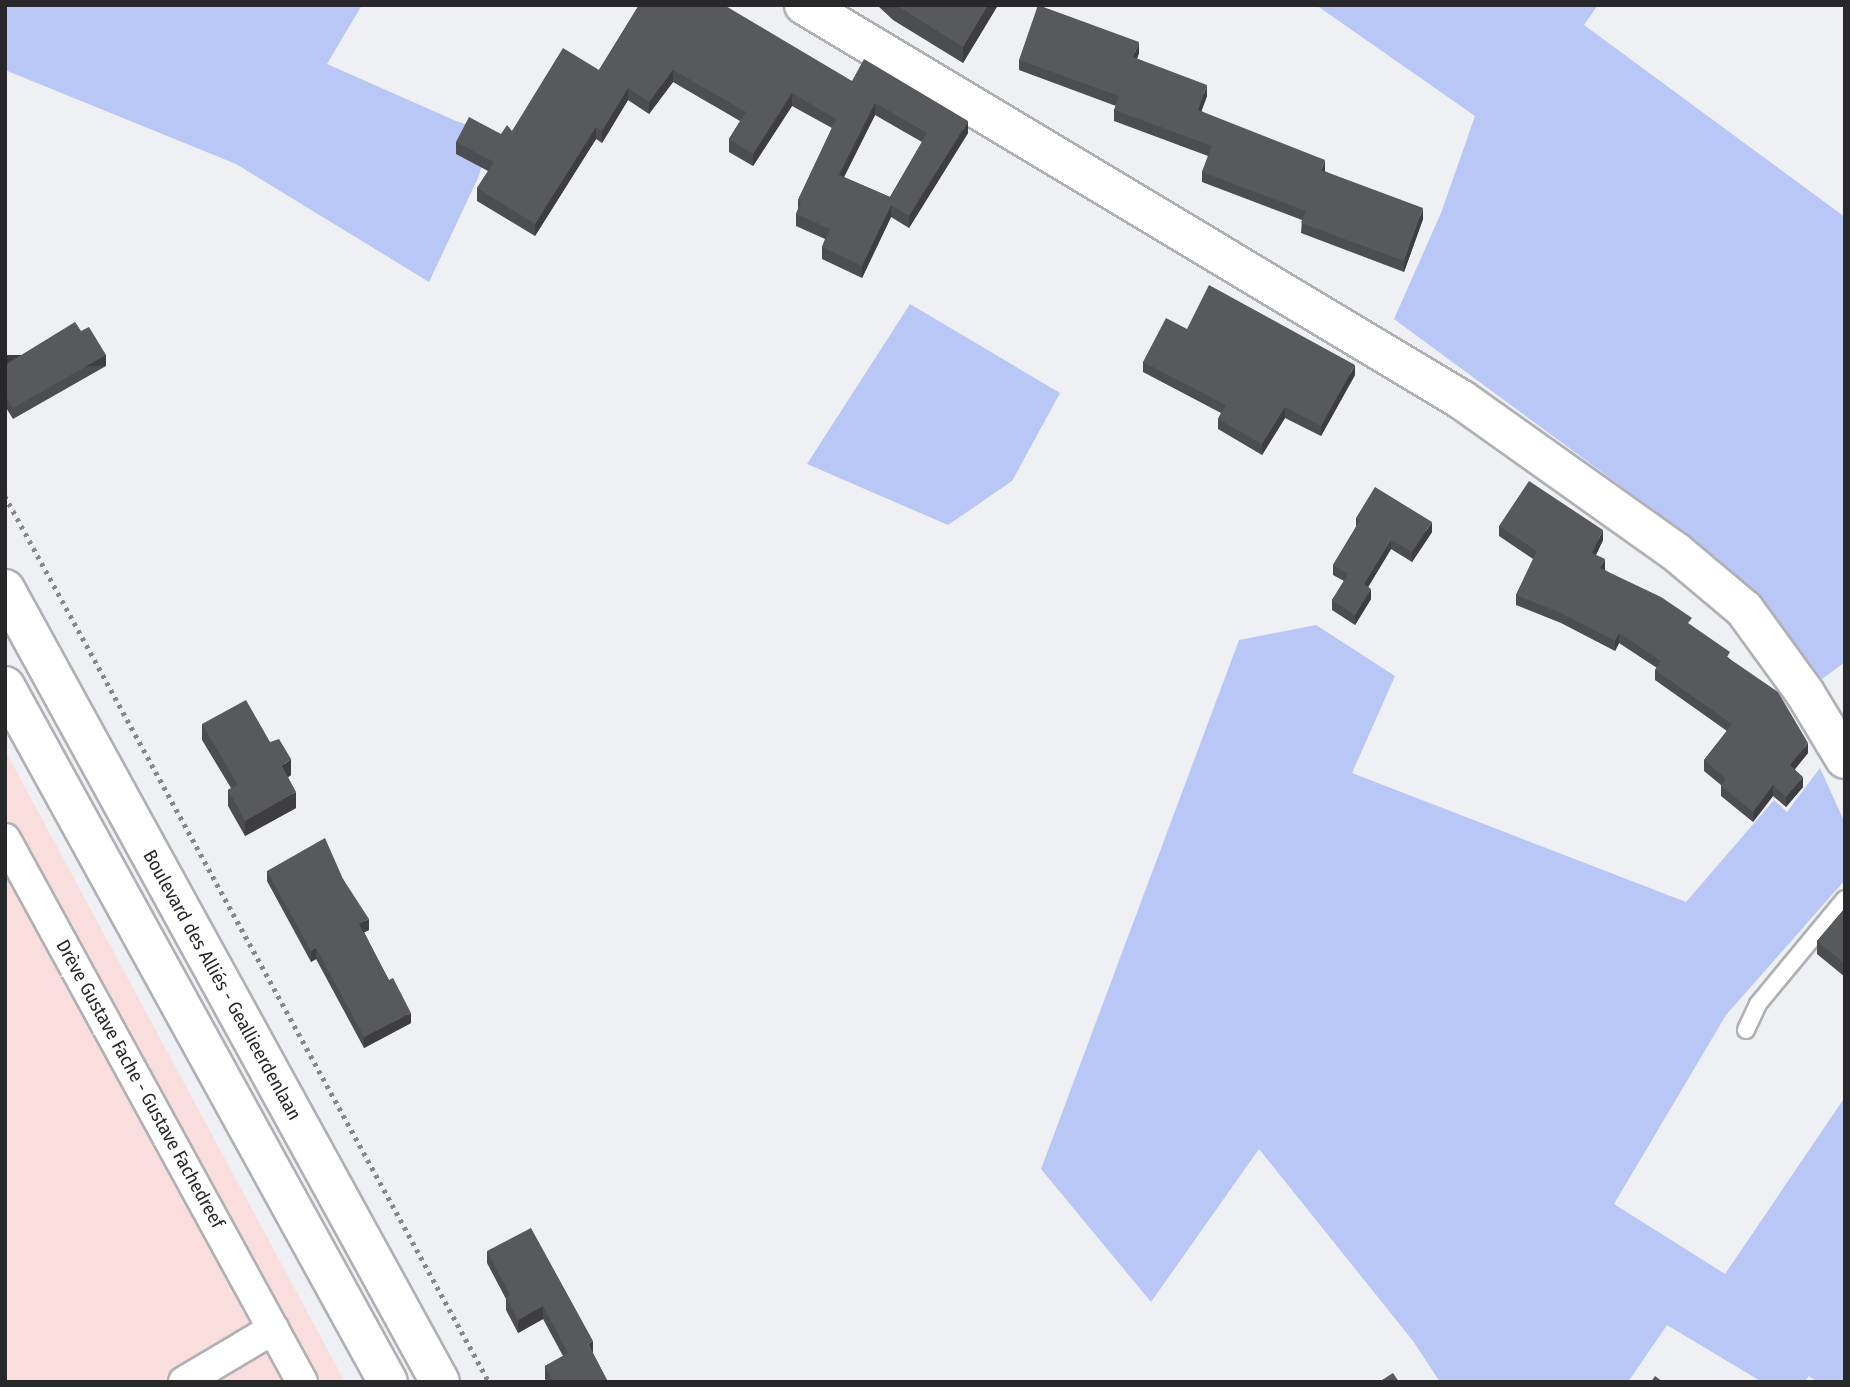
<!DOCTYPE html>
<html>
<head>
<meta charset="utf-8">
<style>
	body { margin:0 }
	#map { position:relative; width:1850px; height:1387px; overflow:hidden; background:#eef0f4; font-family:"Fira Sans Condensed",sans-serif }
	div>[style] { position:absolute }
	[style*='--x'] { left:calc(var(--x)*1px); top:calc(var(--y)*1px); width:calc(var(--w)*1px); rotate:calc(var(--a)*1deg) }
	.commercial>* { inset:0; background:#fadede }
	.green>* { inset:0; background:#b9c7f6 }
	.path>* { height:4.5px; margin-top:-2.25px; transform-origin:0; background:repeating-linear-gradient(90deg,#86878a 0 3.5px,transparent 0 8.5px) }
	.roads { filter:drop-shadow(2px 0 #b0b1b5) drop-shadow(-2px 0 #b0b1b5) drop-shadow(0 2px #b0b1b5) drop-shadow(0 -2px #b0b1b5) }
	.lane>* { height:16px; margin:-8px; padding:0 8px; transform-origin:8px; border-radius:8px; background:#fff }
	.street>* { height:30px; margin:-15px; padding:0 15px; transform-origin:15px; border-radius:15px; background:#fff }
	.secondary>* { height:38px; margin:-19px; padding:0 19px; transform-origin:19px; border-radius:19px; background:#fff }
	.highway>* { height:38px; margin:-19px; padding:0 19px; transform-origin:19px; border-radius:19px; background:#fff }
	.wall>* { inset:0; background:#4c4d50 }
	.shaded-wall>* { inset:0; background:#3e3e41; transform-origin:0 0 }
	.building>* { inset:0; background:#58595d }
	span { translate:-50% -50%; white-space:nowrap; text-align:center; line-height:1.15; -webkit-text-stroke:7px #fff; paint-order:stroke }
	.street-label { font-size:19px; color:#28282a }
	.frame { position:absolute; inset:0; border:7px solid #28282a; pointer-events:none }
</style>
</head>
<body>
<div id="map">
	<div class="commercial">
		<i style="clip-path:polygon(5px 750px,345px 1382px,5px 1382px)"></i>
	</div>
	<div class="green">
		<i style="clip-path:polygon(5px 5px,362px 5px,327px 64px,456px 121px,493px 133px,478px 178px,429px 282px,236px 164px,5px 70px)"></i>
		<i style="clip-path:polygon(1316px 5px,1598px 5px,1584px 25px,1845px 217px,1845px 662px,1822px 679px,1760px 606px,1667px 520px,1394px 319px,1441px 213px,1475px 116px)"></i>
		<i style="clip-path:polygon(910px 304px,1060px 393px,1012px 481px,948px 525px,807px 464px)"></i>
		<i style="clip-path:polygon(1316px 625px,1395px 676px,1352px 773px,1686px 902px,1774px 800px,1787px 812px,1820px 768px,1845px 823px,1845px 880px,1726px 1015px,1614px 1204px,1725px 1274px,1845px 1097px,1845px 1382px,1817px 1382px,1809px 1376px,1805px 1382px,1762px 1382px,1667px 1325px,1628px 1382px,1440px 1382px,1413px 1341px,1259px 1149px,1151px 1302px,1041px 1169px,1239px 640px)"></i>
	</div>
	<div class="path">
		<i style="--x:5;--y:496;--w:1010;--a:61.35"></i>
	</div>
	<div class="roads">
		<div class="lane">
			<i style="--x:1746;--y:1030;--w:29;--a:-65"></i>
			<i style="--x:1758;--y:1004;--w:136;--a:-50.4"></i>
		</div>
		<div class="street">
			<i style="--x:5;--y:839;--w:619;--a:61.32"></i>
			<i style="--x:184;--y:1382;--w:104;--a:-30.8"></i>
		</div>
		<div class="secondary">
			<i style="--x:804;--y:5;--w:767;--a:30.98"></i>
			<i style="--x:1462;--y:400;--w:262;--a:35.4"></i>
			<i style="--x:1676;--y:552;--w:89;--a:40"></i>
			<i style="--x:1744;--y:609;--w:104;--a:54"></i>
			<i style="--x:1805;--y:693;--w:77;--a:58.8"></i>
		</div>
		<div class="highway">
			<i style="--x:5;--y:589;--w:904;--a:61.25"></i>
			<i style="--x:5;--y:686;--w:794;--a:61.18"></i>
		</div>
	</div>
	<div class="wall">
		<i style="clip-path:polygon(evenodd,639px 5px,852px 81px,968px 133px,909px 228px,891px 217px,862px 278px,822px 259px,822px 247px,825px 239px,796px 226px,796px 214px,798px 209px,798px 200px,832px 128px,792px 106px,753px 166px,729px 152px,729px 139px,740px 121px,673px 82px,649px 114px,628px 100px,602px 143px,596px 139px,535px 236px,477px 201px,477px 188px,488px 171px,456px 154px,456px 142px,501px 134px,512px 131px,599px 70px,639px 5px,875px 115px,922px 142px,890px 197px,844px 177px,875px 115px)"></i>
		<i style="clip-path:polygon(877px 5px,998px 5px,963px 63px,893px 20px)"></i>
		<i style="clip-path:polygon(1139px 53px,1137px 59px,1207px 96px,1201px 111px,1423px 219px,1404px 272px,1301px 233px,1302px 220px,1202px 182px,1202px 172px,1208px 156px,1114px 121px,1114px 110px,1116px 106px,1019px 70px,1019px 60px)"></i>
		<i style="clip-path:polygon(1187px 329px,1355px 375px,1321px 436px,1285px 418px,1262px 455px,1218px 429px,1218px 419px,1221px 413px,1143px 372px,1143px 362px)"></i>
		<i style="clip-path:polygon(81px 331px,106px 366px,13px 419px,5px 406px,5px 365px)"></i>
		<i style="clip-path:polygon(1356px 518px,1432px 532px,1412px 562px,1391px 549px,1368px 587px,1371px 599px,1355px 625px,1332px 610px,1332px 600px,1344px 581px,1333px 575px,1333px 565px,1356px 527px)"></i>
		<i style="clip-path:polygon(1499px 526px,1603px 540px,1596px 555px,1605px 570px,1692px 626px,1730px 659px,1808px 753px,1795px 769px,1803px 787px,1786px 807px,1773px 796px,1753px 822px,1721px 796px,1721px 785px,1704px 771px,1704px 760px,1727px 731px,1655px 680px,1655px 670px,1657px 668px,1619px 643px,1615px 651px,1561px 623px,1516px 605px,1516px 595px,1533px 559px,1499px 536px)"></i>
		<i style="clip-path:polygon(202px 724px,270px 742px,291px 775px,288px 777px,296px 808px,245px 836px,228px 806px,228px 790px,231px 788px,202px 740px)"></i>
		<i style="clip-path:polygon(267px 871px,343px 879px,369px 930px,364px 932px,411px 1023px,364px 1048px,316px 959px,311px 962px,267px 881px)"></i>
		<i style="clip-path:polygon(1845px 908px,1845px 977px,1817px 954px,1817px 941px)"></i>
		<i style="clip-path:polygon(487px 1251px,593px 1353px,608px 1382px,547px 1382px,545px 1379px,545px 1366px,563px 1356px,543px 1319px,518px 1333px,506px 1310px,506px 1299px,487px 1263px)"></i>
	</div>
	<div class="shaded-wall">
		<i style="clip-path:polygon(988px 5px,998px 5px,963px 63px,963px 47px)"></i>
		<i style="clip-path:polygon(1139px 42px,1139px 53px,1133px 68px,1133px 57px)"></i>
		<i style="clip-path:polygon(673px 70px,673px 82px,649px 114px,649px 102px)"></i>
		<i style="clip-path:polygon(1207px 85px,1207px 96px,1198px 121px,1198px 110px)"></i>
		<i style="clip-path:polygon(628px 88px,628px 100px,602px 143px,602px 131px)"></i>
		<i style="clip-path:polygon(792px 93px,792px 106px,753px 166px,753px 154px)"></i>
		<i style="clip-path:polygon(875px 103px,875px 115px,839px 187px,839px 175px)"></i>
		<i style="clip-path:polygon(968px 121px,968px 133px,909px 228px,909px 216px)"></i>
		<i style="clip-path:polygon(596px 127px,596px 139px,535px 236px,535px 224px)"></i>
		<i style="clip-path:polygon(1325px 160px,1325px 171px,1321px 181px,1321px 170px)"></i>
		<i style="clip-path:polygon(891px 205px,891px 217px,862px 278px,862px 266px)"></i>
		<i style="clip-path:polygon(1423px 208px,1423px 219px,1404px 272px,1404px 261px)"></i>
		<i style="left:106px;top:355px;width:11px;height:107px;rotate:90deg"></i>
		<i style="clip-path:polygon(1355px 365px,1355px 375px,1321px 436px,1321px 426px)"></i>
		<i style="clip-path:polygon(1285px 407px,1285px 418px,1262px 455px,1262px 444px)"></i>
		<i style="clip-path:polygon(1432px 522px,1432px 532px,1412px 562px,1412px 552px)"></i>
		<i style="clip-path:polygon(1603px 530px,1603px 540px,1592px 563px,1592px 553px)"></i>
		<i style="clip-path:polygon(1391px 540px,1391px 549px,1364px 594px,1364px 584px)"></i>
		<i style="clip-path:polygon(1605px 559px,1605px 570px,1600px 568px)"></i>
		<i style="clip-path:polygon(1371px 589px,1371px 599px,1355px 625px,1355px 615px)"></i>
		<i style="clip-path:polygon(1619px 633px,1619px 643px,1615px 651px,1615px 641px)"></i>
		<i style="clip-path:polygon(1808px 743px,1808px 753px,1790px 775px,1790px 765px)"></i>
		<i style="clip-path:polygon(291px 759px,291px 775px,282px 782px,282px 766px)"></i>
		<i style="clip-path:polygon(1803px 777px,1803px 787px,1786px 807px,1786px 797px)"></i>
		<i style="clip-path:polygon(1773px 785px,1773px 796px,1753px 822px,1753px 812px)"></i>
		<i style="clip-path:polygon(296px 792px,296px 808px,245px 836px,245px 821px)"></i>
		<i style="clip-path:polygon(369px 919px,369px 930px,359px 935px,359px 924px)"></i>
		<i style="clip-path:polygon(316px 948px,316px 959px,311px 962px,311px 951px)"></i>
		<i style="clip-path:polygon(411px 1013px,411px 1023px,364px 1048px,364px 1037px)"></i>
		<i style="clip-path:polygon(543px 1306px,543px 1319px,518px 1333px,518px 1320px)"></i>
		<i style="clip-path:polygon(593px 1341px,593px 1354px,588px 1344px)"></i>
	</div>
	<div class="building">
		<i style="clip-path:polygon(evenodd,639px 5px,724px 5px,852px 81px,864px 59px,968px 121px,909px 216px,891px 205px,862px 266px,822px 247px,830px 229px,796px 214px,801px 202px,798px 200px,836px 119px,792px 93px,753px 154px,729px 139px,746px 112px,673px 70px,649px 102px,628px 88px,602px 131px,596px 127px,535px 224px,477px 188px,494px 162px,456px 142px,469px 117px,501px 134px,507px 125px,512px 131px,563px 48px,599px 70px,639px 5px,875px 103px,927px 133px,890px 197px,839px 175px,875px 103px)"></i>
		<i style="clip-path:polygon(896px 5px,988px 5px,963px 47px)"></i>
		<i style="clip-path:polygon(1038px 5px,1139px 42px,1133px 57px,1207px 85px,1198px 110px,1325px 160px,1321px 170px,1423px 208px,1404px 261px,1301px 223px,1306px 211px,1202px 172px,1212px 146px,1114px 110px,1119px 96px,1019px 60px)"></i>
		<i style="clip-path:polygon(1209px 285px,1355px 365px,1321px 426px,1285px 407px,1262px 444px,1218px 419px,1226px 405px,1143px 362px,1166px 318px,1187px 329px)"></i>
		<i style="clip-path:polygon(75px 322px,81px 331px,89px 327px,106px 355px,13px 408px,5px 395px,5px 365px)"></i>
		<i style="clip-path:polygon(1529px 481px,1603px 530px,1592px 553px,1605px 559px,1600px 568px,1661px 597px,1692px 618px,1688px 623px,1730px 652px,1727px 657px,1778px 692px,1808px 743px,1790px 765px,1803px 777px,1786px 797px,1773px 785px,1753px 812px,1721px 786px,1726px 779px,1704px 760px,1732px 724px,1655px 670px,1661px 661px,1619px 633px,1615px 641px,1561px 613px,1516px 595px,1537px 551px,1499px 526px)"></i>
		<i style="clip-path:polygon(1375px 487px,1432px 522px,1412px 552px,1391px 540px,1364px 584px,1371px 589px,1355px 615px,1332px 600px,1348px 574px,1333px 565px,1360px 520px,1356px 518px)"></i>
		<i style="clip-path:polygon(246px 700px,270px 742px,279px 739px,291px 759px,282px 766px,296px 792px,245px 821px,228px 790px,238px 785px,202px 724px)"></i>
		<i style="clip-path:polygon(325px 838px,343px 879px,369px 919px,359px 924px,389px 980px,393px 978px,411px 1013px,364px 1037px,316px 948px,311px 951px,267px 871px)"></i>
		<i style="clip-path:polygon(1845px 908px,1845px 964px,1817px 941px)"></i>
		<i style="clip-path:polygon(531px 1228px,593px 1341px,588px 1344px,608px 1382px,553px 1382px,545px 1366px,568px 1353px,543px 1306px,518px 1320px,506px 1298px,510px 1295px,487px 1251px)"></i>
		<i style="clip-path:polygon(1393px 1373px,1399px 1382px,1379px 1382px)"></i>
		<i style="clip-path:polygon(1655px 1376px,1663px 1382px,1651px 1382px)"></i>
	</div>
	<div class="street-label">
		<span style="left:222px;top:985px;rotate:61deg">Boulevard des Alliés - Geallieerdenlaan</span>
		<span style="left:140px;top:1084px;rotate:61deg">Drève Gustave Fache - Gustave Fachedreef</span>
	</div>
	<div class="frame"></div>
</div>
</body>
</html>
